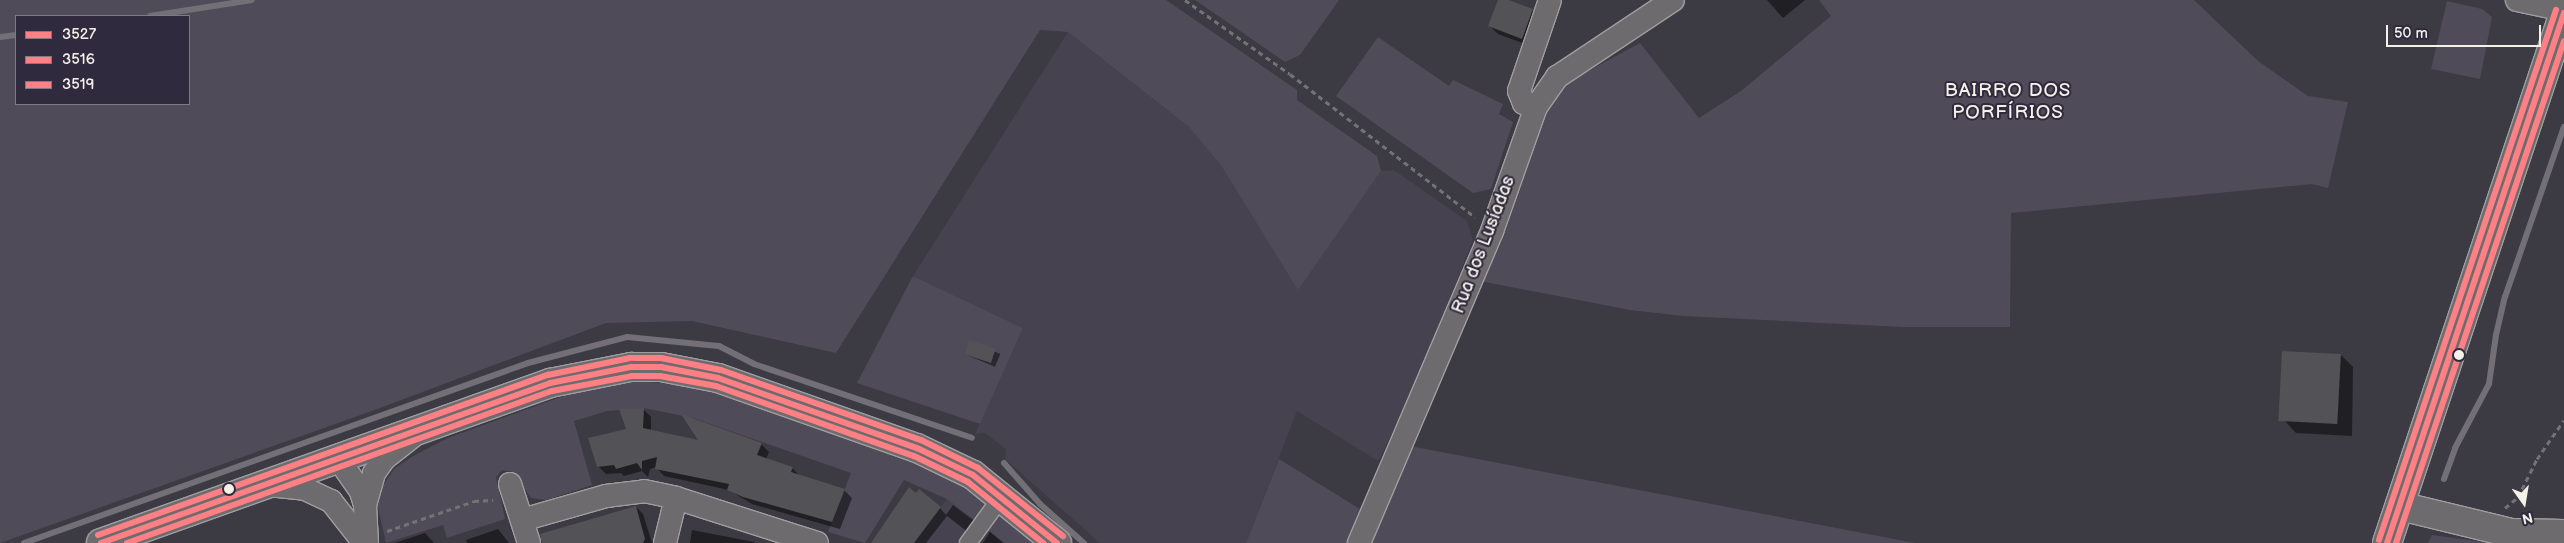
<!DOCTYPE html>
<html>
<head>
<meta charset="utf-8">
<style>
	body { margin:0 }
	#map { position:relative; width:2564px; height:543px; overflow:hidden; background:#3c3a43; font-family:"Balsamiq Sans",sans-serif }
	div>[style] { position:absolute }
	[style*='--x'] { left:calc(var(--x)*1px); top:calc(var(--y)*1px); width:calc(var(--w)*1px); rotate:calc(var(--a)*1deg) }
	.built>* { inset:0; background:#464250 }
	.green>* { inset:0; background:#504b59 }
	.shadow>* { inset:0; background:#0007; transform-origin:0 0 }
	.stream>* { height:6px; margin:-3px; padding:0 3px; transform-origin:3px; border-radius:3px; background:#736f76 }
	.building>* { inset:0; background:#535257; transform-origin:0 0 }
	.path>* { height:3px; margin-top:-1.5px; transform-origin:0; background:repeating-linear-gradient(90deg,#747276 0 5px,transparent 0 9px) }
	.roads { filter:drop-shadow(1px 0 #9f9ea0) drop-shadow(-1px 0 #9f9ea0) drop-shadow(0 1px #9f9ea0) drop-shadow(0 -1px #9f9ea0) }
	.pedestrian>* { height:16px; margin:-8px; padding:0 8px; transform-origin:8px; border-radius:8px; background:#6e6b6e }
	.minor>* { height:22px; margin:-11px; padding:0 11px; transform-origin:11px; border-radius:11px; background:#6e6b6e }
	.tertiary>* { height:28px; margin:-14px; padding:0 14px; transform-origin:14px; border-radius:14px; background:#6e6b6e }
	.secondary>* { height:28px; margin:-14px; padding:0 14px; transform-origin:14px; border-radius:14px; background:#6e6b6e }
	.primary>* { height:28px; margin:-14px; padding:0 14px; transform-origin:14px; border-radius:14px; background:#6e6b6e }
	.bus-1>* { height:6px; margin:-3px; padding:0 3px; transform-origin:3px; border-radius:3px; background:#ff8084 }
	.bus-2>* { height:6px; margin:-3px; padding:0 3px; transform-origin:3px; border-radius:3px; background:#ff8084 }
	.bus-3>* { height:6px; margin:-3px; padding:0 3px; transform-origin:3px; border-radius:3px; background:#ff8084 }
	.bus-4>* { height:6px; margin:-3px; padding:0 3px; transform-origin:3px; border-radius:3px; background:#ff8084 }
	.dots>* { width:14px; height:14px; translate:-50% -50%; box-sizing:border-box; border:2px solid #2f2a3d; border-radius:50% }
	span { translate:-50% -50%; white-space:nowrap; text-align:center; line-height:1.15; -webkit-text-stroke:4px #2f2a3d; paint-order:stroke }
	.street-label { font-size:18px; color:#f4f1e8 }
	.neighbourhood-label { font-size:19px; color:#f4f1e8; letter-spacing:1px }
	.legend { position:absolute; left:15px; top:15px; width:175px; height:90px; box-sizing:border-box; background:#2f2a3d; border:1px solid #7e7a81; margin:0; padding:6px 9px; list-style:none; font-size:15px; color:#f4f1e8 }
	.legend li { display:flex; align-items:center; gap:10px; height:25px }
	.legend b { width:25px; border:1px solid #7e7a81 }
	.north { position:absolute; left:2499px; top:478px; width:50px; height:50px; -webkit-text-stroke:4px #2f2a3d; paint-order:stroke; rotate:167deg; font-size:14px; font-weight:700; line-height:20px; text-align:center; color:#f4f1e8 }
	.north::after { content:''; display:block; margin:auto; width:18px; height:22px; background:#f4f1e8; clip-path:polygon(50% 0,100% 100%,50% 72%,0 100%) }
	.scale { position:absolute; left:2386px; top:25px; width:155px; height:22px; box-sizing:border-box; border:2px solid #f4f1e8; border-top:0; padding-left:6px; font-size:15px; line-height:18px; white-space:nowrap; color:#f4f1e8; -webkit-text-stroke:4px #2f2a3d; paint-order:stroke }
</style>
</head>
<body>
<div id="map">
	<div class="built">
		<i style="clip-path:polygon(1068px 32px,1189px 127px,1222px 167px,1298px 289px,1381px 171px,1394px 170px,1467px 221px,1473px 240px,1407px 404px,1378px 461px,1297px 411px,1246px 543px,1100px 543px,1005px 459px,1006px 449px,985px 433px,975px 434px,1023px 328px,913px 276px)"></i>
		<i style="clip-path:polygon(947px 499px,978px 521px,962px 543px,914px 543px)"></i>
	</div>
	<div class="green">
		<i style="clip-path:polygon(evenodd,0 0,1166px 0,1297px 90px,1297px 100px,1377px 156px,1381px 171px,1298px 290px,1222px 167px,1189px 127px,1068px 32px,1040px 30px,836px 353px,692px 321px,606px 323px,372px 411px,0 543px,0 0,16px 16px,189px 16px,189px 104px,16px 104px,16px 16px)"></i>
		<i style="clip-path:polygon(1195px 0,1339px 0,1300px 55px,1285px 62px)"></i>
		<i style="clip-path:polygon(1819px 0,2194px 0,2258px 61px,2308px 96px,2348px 102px,2328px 188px,2312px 184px,2011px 213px,2010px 327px,1903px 327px,1683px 316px,1630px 310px,1480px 281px,1510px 216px,1536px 128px,1559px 87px,1640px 43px,1699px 118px,1741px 91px,1831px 16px)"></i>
		<i style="clip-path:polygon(2447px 1px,2482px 9px,2492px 17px,2480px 79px,2431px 69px)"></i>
		<i style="clip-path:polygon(1378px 37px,1449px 86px,1453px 80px,1503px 104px,1499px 114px,1513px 122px,1491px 189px,1473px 193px,1336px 96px)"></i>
		<i style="clip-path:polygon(913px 276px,1023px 328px,980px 424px,857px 383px)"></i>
		<i style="clip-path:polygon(638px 381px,685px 385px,716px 393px,913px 462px,970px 490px,1033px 543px,1005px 543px,947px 499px,904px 480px,865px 543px,828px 532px,851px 473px,693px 418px,644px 408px,607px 411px,574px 421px,592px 485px,546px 500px,531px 498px,513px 472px,502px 470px,496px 477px,505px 519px,447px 538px,443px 525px,386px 543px,377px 503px,382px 487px,394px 469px,413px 456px,448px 438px,552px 400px,583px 390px)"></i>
		<i style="clip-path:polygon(1410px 446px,1915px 543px,1372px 543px)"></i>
		<i style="clip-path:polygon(1279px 459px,1360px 509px,1346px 543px,1246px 543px)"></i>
		<i style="clip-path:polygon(2432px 535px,2490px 543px,2428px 543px)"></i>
	</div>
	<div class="shadow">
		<i style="clip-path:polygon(1500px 0,1533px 10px,1541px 18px,1531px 46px,1498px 34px,1490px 26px)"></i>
		<i style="clip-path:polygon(1767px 0,1805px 0,1783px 18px)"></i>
		<i style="left:970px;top:341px;width:33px;height:14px;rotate:23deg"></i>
		<i style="clip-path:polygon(2341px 355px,2353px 367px,2352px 436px,2296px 433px,2284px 420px)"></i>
		<i style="clip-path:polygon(643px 409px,651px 417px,651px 431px,700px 441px,761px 444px,769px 452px,766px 459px,792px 468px,800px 476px,844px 490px,852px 498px,840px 529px,752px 504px,729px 490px,664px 476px,656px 467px,650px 469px,648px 477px,642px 471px,624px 476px,621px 473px,606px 474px,598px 466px)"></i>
		<i style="clip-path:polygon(953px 505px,977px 523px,969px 533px,947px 516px,926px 543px,882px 543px,940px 508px,946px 515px)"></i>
		<i style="clip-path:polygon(636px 507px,643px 514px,652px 543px,558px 543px)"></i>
		<i style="clip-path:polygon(498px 529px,509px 543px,467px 543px,466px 540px)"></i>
		<i style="clip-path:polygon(692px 530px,754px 542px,755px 543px,690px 543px)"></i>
		<i style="clip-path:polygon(990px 532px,1003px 543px,983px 543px)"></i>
		<i style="clip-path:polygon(425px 533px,434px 543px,395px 543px)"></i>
	</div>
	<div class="stream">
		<i style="--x:150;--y:16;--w:103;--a:-8.9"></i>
		<i style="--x:0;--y:37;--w:16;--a:-7"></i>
		<i style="--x:1004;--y:463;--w:55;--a:48.7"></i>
		<i style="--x:1040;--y:504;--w:59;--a:41.6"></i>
		<i style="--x:2444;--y:479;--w:33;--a:-70"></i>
		<i style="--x:2455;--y:448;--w:72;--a:-62"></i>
		<i style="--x:2489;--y:384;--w:49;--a:-81.9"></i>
		<i style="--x:2496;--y:335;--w:39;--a:-77"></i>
		<i style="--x:2505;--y:297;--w:180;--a:-70.9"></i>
		<i style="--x:24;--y:543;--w:535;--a:-19.65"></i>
		<i style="--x:528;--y:363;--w:102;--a:-14.7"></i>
		<i style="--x:627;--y:337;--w:92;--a:5.6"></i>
		<i style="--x:719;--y:346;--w:39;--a:27"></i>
		<i style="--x:754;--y:364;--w:230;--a:18.7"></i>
	</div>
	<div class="building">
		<i style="clip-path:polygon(1498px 0,1509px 0,1533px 9px,1522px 39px,1488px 26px)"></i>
		<i style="left:969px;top:340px;width:28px;height:15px;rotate:18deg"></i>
		<i style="left:2282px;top:351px;width:59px;height:70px;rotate:3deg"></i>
		<i style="clip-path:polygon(644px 408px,643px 428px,698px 440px,681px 414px,762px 443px,757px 455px,793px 467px,791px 472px,845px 489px,832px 522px,743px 497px,727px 490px,729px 484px,655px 469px,657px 457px,642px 461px,642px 470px,637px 463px,616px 469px,614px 465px,597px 467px,588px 438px,626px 429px,619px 409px)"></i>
		<i style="clip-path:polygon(909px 487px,916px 493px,919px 489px,941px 507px,914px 543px,871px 543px)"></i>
		<i style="clip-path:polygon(636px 506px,645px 539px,643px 543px,542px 543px,540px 534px)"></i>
	</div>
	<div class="path">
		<i style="--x:1185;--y:0;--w:128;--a:35.2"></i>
		<i style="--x:1290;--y:74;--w:234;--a:37.7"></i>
		<i style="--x:2505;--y:508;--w:17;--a:-40"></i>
		<i style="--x:2518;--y:497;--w:42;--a:-63.4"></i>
		<i style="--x:2537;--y:459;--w:47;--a:-55.3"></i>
		<i style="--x:387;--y:531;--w:92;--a:-19"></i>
		<i style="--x:474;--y:501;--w:19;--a:-3"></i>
	</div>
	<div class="roads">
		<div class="pedestrian">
			<i style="--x:968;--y:543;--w:46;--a:-53.9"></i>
		</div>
		<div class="minor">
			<i style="--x:2517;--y:0;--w:48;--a:12"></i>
			<i style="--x:1536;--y:107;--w:13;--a:-162"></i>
			<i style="--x:1524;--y:103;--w:13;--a:-113"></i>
			<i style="--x:1519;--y:91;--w:96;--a:-71.2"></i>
			<i style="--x:339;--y:460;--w:39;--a:55"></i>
			<i style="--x:361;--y:492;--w:14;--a:73"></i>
			<i style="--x:510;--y:484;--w:62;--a:72.1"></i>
			<i style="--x:268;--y:485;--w:37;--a:6"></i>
			<i style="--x:305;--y:489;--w:29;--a:25"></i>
			<i style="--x:331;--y:501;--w:53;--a:51.8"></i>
			<i style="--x:522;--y:520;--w:87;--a:-15.9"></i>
			<i style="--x:606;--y:496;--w:38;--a:-7"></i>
			<i style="--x:644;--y:491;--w:33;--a:12"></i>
			<i style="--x:676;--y:498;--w:148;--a:17.7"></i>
			<i style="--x:367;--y:543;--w:38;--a:-93"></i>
			<i style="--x:365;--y:505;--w:33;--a:-74"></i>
			<i style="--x:374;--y:473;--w:19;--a:-54"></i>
			<i style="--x:385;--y:458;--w:34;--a:-38"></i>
			<i style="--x:665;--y:543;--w:46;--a:-76.3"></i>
			<i style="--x:1359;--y:543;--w:339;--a:-66.9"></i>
			<i style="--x:1492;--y:231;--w:132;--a:-70.5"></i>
			<i style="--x:1536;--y:107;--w:37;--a:-55"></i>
			<i style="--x:1557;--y:77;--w:139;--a:-33.6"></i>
		</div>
		<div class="tertiary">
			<i style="--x:2400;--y:506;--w:115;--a:13.6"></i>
			<i style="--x:2512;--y:533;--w:52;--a:1.1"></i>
		</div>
		<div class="secondary">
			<i style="--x:2387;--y:543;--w:559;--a:-71.53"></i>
		</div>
		<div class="primary">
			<i style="--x:101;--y:543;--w:477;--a:-19.6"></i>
			<i style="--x:550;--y:383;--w:83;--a:-11.2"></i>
			<i style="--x:631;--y:367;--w:30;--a:0"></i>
			<i style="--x:661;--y:367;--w:58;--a:10.9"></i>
			<i style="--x:718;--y:378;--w:211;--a:19.4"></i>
			<i style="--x:917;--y:448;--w:62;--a:25.7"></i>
			<i style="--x:973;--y:475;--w:108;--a:39"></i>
		</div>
	</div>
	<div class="bus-1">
		<i style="--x:101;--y:543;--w:477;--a:-19.6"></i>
		<i style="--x:550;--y:383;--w:83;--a:-11.2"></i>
		<i style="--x:631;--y:367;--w:30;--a:0"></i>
		<i style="--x:661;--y:367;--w:58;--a:10.9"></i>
		<i style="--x:718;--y:378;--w:211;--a:19.4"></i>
		<i style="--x:917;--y:448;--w:62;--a:25.7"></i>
		<i style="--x:973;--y:475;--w:108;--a:39"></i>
	</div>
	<div class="bus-2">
		<i style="--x:127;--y:543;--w:451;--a:-19.7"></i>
		<i style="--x:552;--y:391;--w:81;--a:-10.6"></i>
		<i style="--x:632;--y:376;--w:28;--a:0"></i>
		<i style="--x:660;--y:376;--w:57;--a:10.1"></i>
		<i style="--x:716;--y:386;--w:210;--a:19.5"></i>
		<i style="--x:914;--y:456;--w:60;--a:25.7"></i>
		<i style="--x:968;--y:482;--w:97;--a:39.1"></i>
		<i style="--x:2396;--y:543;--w:529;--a:-71.5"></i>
	</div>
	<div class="bus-3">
		<i style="--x:98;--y:535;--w:478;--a:-19.6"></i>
		<i style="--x:548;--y:375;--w:84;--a:-11.7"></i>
		<i style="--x:630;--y:358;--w:31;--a:0"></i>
		<i style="--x:661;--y:358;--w:61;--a:11.3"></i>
		<i style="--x:721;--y:370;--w:212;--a:19.3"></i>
		<i style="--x:921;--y:440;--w:64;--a:26.2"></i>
		<i style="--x:978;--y:468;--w:109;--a:38.7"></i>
		<i style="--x:2379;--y:540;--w:559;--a:-71.53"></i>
	</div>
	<div class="bus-4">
		<i style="--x:2387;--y:543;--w:559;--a:-71.53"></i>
	</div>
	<div class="dots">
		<i style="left:2459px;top:355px;background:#f4f1e8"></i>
		<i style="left:229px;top:489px;background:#f4f1e8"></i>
	</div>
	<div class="street-label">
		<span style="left:1484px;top:245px;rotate:-69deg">Rua dos Lusíadas</span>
	</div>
	<div class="neighbourhood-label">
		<span style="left:2008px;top:102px">BAIRRO DOS<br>PORFÍRIOS</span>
	</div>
	<ul class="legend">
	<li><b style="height:6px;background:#ff8084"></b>3527</li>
	<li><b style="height:6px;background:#ff8084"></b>3516</li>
	<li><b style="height:6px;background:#ff8084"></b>3519</li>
	</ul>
	<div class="north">N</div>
	<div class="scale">50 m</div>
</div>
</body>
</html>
